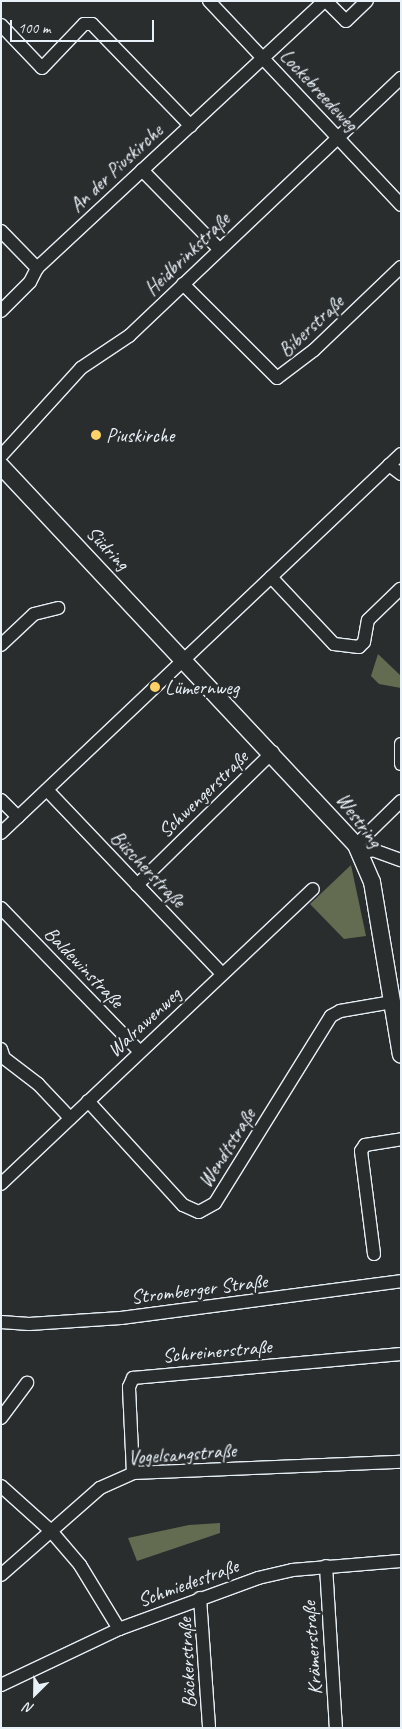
<!DOCTYPE html>
<html>
<head>
<meta charset="utf-8">
<style>
	body { margin:0 }
	#map { position:relative; width:402px; height:1729px; overflow:hidden; background:#2a2d2e; font-family:Caveat,sans-serif }
	div>[style] { position:absolute }
	[style*='--x'] { left:calc(var(--x)*1px); top:calc(var(--y)*1px); width:calc(var(--w)*1px); rotate:calc(var(--a)*1deg) }
	.green>* { inset:0; background:#636b51 }
	.roads { filter:drop-shadow(1px 0 #e8f1f8) drop-shadow(-1px 0 #e8f1f8) drop-shadow(0 1px #e8f1f8) drop-shadow(0 -1px #e8f1f8) }
	.minor>* { height:12px; margin:-6px; padding:0 6px; transform-origin:6px; border-radius:6px; background:#2a2d2e }
	.major>* { height:16px; margin:-8px; padding:0 8px; transform-origin:8px; border-radius:8px; background:#2a2d2e }
	.dots>* { width:14px; height:14px; translate:-50% -50%; box-sizing:border-box; border:2px solid #2a2d2e; border-radius:50% }
	span { translate:-50% -50%; white-space:nowrap; text-align:center; line-height:1.15; -webkit-text-stroke:5px #2a2d2e; paint-order:stroke }
	.street-label { font-size:20px; color:#e8f1f8 }
	.poi-label { font-size:20px; color:#e8f1f8 }
	.left { translate:0 -50%; text-align:left }
	.frame { position:absolute; inset:0; border:2px solid #e8f1f8; pointer-events:none }
	.north { position:absolute; left:10px; top:1669px; width:50px; height:50px; -webkit-text-stroke:4px #2a2d2e; paint-order:stroke; rotate:203deg; font-size:14px; font-weight:700; line-height:20px; text-align:center; color:#e8f1f8 }
	.north::after { content:''; display:block; margin:auto; width:18px; height:22px; background:#e8f1f8; clip-path:polygon(50% 0,100% 100%,50% 72%,0 100%) }
	.scale { position:absolute; left:10px; top:20px; width:144px; height:22px; box-sizing:border-box; border:2px solid #e8f1f8; border-top:0; padding-left:6px; font-size:15px; line-height:18px; white-space:nowrap; color:#e8f1f8; -webkit-text-stroke:4px #2a2d2e; paint-order:stroke }
</style>
</head>
<body>
<div id="map">
	<div class="green">
		<i style="clip-path:polygon(378px 654px,401px 676px,401px 688px,379px 684px,371px 676px)"></i>
		<i style="clip-path:polygon(351px 865px,366px 936px,344px 939px,310px 904px)"></i>
		<i style="clip-path:polygon(220px 1523px,220px 1533px,137px 1561px,128px 1538px,189px 1525px)"></i>
	</div>
	<div class="roads">
		<div class="minor">
			<i style="--x:209;--y:1;--w:280;--a:46.7"></i>
			<i style="--x:326;--y:1;--w:28;--a:45"></i>
			<i style="--x:346;--y:21;--w:29;--a:-44"></i>
			<i style="--x:1;--y:25;--w:59;--a:46.4"></i>
			<i style="--x:42;--y:68;--w:61;--a:-46.3"></i>
			<i style="--x:84;--y:24;--w:8;--a:0"></i>
			<i style="--x:92;--y:24;--w:142;--a:45.9"></i>
			<i style="--x:142;--y:170;--w:110;--a:45.7"></i>
			<i style="--x:1;--y:231;--w:52;--a:45.8"></i>
			<i style="--x:183;--y:284;--w:133;--a:45"></i>
			<i style="--x:277;--y:378;--w:46;--a:-37.1"></i>
			<i style="--x:314;--y:350;--w:120;--a:-43.7"></i>
			<i style="--x:1;--y:311;--w:41;--a:-45"></i>
			<i style="--x:30;--y:282;--w:16;--a:-63"></i>
			<i style="--x:37;--y:268;--w:392;--a:-42.9"></i>
			<i style="--x:1;--y:456;--w:119;--a:-47.7"></i>
			<i style="--x:81;--y:368;--w:58;--a:-33.7"></i>
			<i style="--x:129;--y:336;--w:375;--a:-43.5"></i>
			<i style="--x:389;--y:465;--w:15;--a:37"></i>
			<i style="--x:271;--y:577;--w:92;--a:46.8"></i>
			<i style="--x:334;--y:644;--w:25;--a:7"></i>
			<i style="--x:359;--y:647;--w:7;--a:-45"></i>
			<i style="--x:364;--y:642;--w:22;--a:-80"></i>
			<i style="--x:368;--y:620;--w:45;--a:-44.1"></i>
			<i style="--x:1;--y:645;--w:45;--a:-43.2"></i>
			<i style="--x:34;--y:614;--w:25;--a:-14"></i>
			<i style="--x:401;--y:744;--w:20;--a:90"></i>
			<i style="--x:47;--y:790;--w:254;--a:46.4"></i>
			<i style="--x:1;--y:800;--w:24;--a:45"></i>
			<i style="--x:1;--y:833;--w:551;--a:-43.46"></i>
			<i style="--x:356;--y:845;--w:63;--a:-44.4"></i>
			<i style="--x:361;--y:853;--w:12;--a:-14"></i>
			<i style="--x:373;--y:850;--w:30;--a:20"></i>
			<i style="--x:137;--y:885;--w:190;--a:-44.4"></i>
			<i style="--x:1;--y:908;--w:199;--a:46"></i>
			<i style="--x:1;--y:1049;--w:9;--a:72"></i>
			<i style="--x:4;--y:1058;--w:43;--a:37.4"></i>
			<i style="--x:38;--y:1084;--w:47;--a:46.7"></i>
			<i style="--x:88;--y:1101;--w:141;--a:47.6"></i>
			<i style="--x:183;--y:1205;--w:17;--a:24"></i>
			<i style="--x:199;--y:1212;--w:18;--a:-29"></i>
			<i style="--x:215;--y:1203;--w:220;--a:-58.2"></i>
			<i style="--x:331;--y:1016;--w:10;--a:-29"></i>
			<i style="--x:340;--y:1011;--w:53;--a:-9.8"></i>
			<i style="--x:1;--y:1184;--w:429;--a:-43.4"></i>
			<i style="--x:374;--y:1254;--w:104;--a:-97.2"></i>
			<i style="--x:361;--y:1151;--w:7;--a:-56"></i>
			<i style="--x:365;--y:1145;--w:36;--a:-9"></i>
			<i style="--x:1;--y:1322;--w:28;--a:4"></i>
			<i style="--x:29;--y:1324;--w:92;--a:-3.7"></i>
			<i style="--x:121;--y:1318;--w:282;--a:-7.5"></i>
			<i style="--x:1;--y:1418;--w:44;--a:-53.4"></i>
			<i style="--x:133;--y:1473;--w:86;--a:-92.7"></i>
			<i style="--x:129;--y:1387;--w:10;--a:-66"></i>
			<i style="--x:133;--y:1378;--w:269;--a:-5.1"></i>
			<i style="--x:1;--y:1486;--w:67;--a:42"></i>
			<i style="--x:51;--y:1531;--w:45;--a:49.5"></i>
			<i style="--x:80;--y:1565;--w:75;--a:58.6"></i>
			<i style="--x:326;--y:1566;--w:162;--a:86.5"></i>
			<i style="--x:1;--y:1575;--w:132;--a:-41.3"></i>
			<i style="--x:100;--y:1488;--w:36;--a:-24"></i>
			<i style="--x:133;--y:1473;--w:268;--a:-2.4"></i>
			<i style="--x:200;--y:1598;--w:130;--a:86"></i>
			<i style="--x:1;--y:1685;--w:131;--a:-25.4"></i>
			<i style="--x:119;--y:1629;--w:148;--a:-20.1"></i>
			<i style="--x:258;--y:1578;--w:35;--a:-13"></i>
			<i style="--x:292;--y:1570;--w:109;--a:-4.7"></i>
		</div>
		<div class="major">
			<i style="--x:1;--y:466;--w:519;--a:46.87"></i>
			<i style="--x:356;--y:845;--w:40;--a:66.6"></i>
			<i style="--x:372;--y:882;--w:175;--a:80.5"></i>
		</div>
	</div>
	<div class="dots">
		<i style="left:96px;top:435px;background:#ffd166"></i>
		<i style="left:155px;top:687px;background:#ffd166"></i>
	</div>
	<div class="street-label">
		<span style="left:319px;top:90px;rotate:47deg">Lockebreedeweg</span>
		<span style="left:116px;top:168px;rotate:-43deg">An der Piuskirche</span>
		<span style="left:187px;top:254px;rotate:-44deg">Heidbrinkstraße</span>
		<span style="left:311px;top:326px;rotate:-43deg">Biberstraße</span>
		<span style="left:108px;top:548px;rotate:46deg">Südring</span>
		<span style="left:203px;top:794px;rotate:-44deg">Schwengerstraße</span>
		<span style="left:359px;top:820px;rotate:53deg">Westring</span>
		<span style="left:148px;top:869px;rotate:46deg">Büscherstraße</span>
		<span style="left:84px;top:967px;rotate:46deg">Baldewinstraße</span>
		<span style="left:144px;top:1022px;rotate:-43deg">Walrawenweg</span>
		<span style="left:227px;top:1148px;rotate:-58deg">Wendtstraße</span>
		<span style="left:199px;top:1289px;rotate:-7deg">Stromberger Straße</span>
		<span style="left:217px;top:1351px;rotate:-5deg">Schreinerstraße</span>
		<span style="left:182px;top:1454px;rotate:-4deg">Vogelsangstraße</span>
		<span style="left:188px;top:1583px;rotate:-20deg">Schmiedestraße</span>
		<span style="left:312px;top:1648px;rotate:-94deg">Krämerstraße</span>
		<span style="left:187px;top:1663px;rotate:-93deg">Bäckerstraße</span>
	</div>
	<div class="poi-label">
		<span class="left" style="left:106px;top:435px">Piuskirche</span>
		<span class="left" style="left:165px;top:687px">Lümernweg</span>
	</div>
	<div class="frame"></div>
	<div class="north">N</div>
	<div class="scale">100 m</div>
</div>
</body>
</html>
